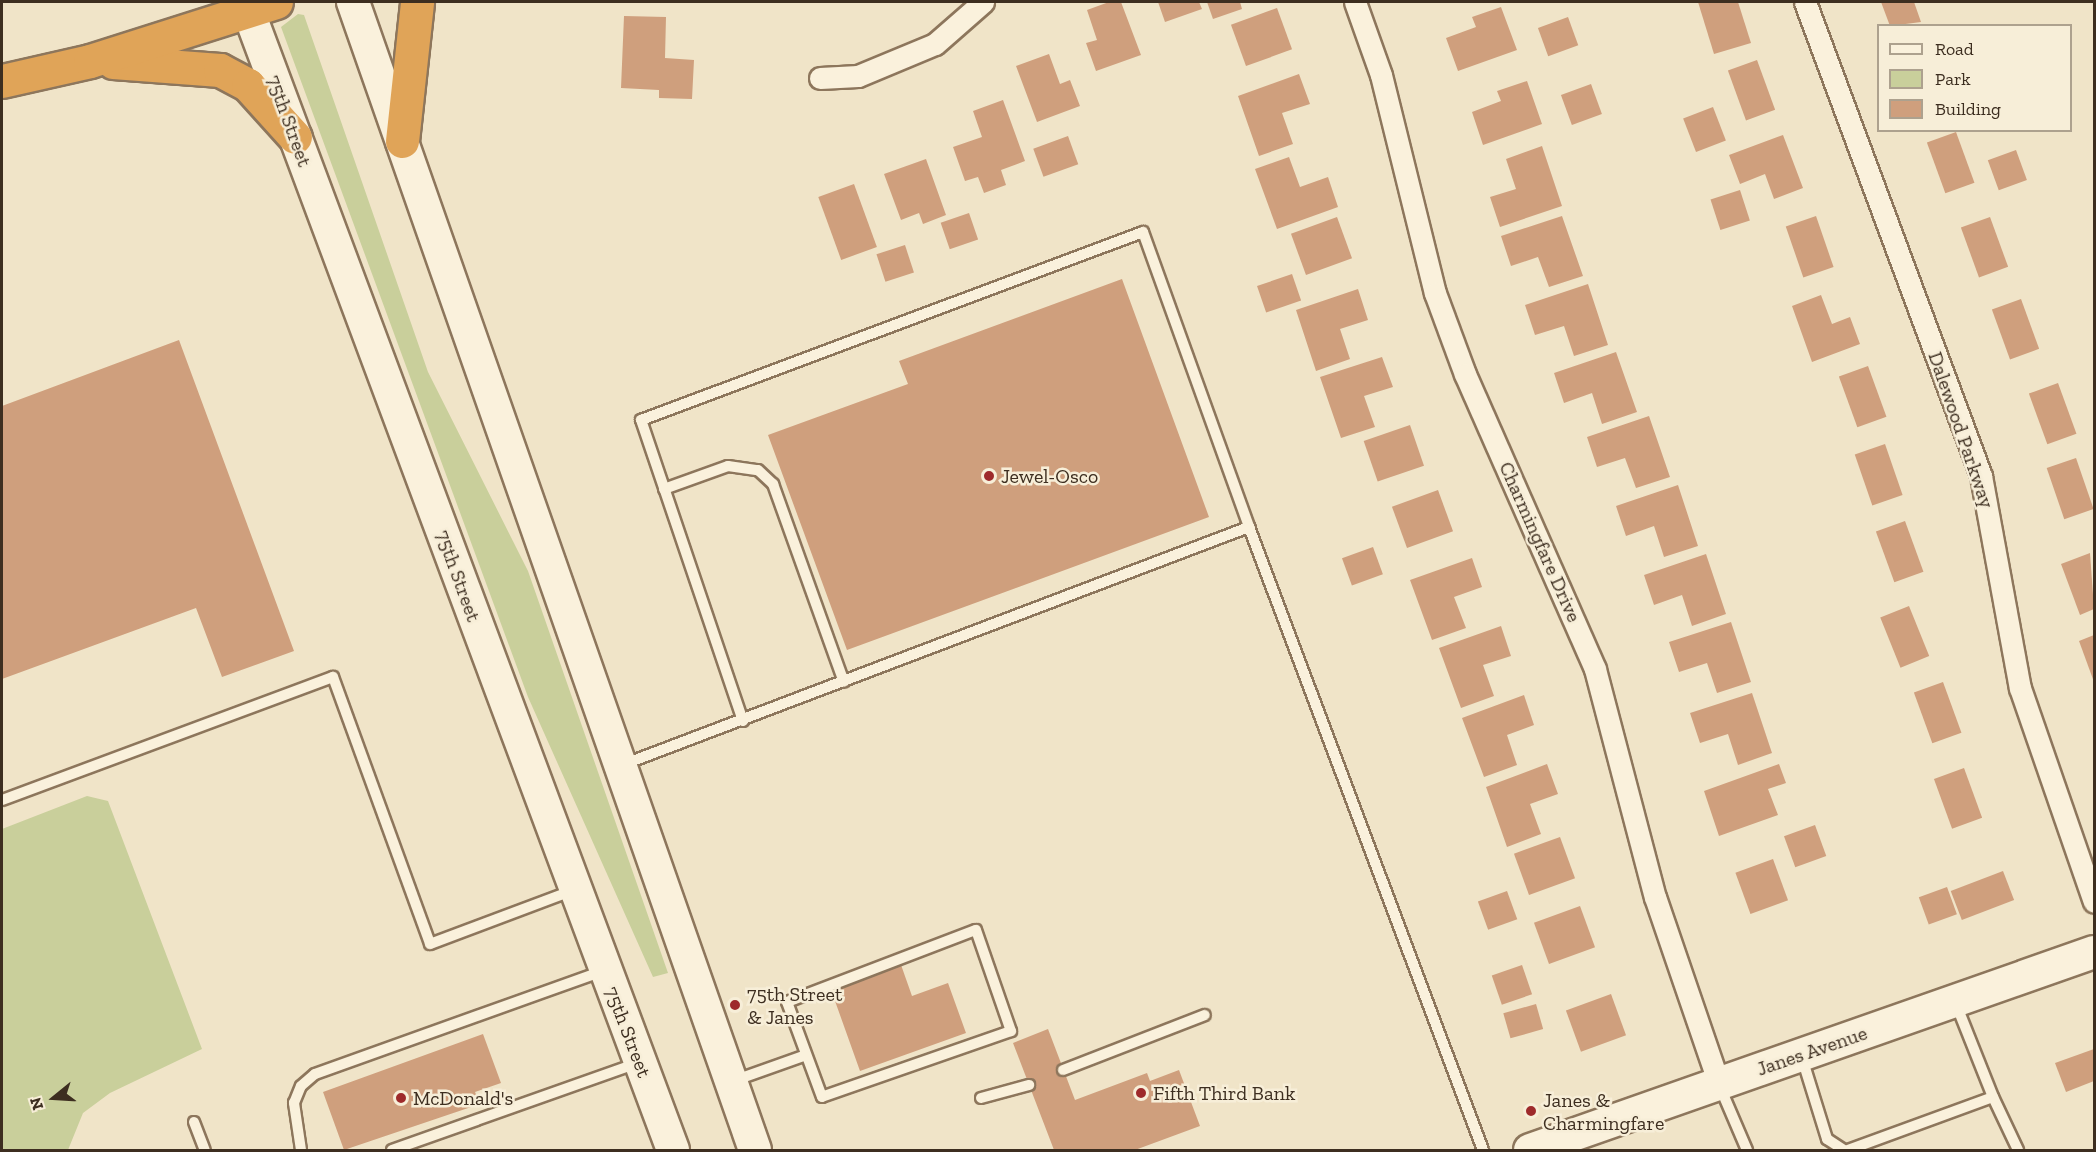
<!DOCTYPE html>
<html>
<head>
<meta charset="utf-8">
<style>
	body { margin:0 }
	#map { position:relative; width:2096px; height:1152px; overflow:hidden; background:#f0e4c8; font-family:"Zilla Slab",serif }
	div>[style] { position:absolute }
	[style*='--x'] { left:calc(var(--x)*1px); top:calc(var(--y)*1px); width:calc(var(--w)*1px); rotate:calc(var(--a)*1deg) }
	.green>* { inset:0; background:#c9cf9b }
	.building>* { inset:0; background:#cf9f7d; transform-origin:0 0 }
	.roads { filter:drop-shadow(2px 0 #8d765c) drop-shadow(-2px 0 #8d765c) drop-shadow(0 2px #8d765c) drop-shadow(0 -2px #8d765c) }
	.lane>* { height:10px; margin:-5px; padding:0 5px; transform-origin:5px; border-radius:5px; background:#faf1dc }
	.street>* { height:21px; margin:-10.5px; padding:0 10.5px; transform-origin:10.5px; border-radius:10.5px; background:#faf1dc }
	.secondary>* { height:32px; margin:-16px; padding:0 16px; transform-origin:16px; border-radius:16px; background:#faf1dc }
	.highway>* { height:33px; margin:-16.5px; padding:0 16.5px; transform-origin:16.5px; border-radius:16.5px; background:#e0a458 }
	.dots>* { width:16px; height:16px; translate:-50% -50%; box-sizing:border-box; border:3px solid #f7eed8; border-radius:50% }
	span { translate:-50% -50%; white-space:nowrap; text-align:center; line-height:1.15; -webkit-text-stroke:5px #f7eed8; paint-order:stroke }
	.street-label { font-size:20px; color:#3d2e20 }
	.poi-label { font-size:20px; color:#3d2e20 }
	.left { translate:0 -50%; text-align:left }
	.frame { position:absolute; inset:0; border:3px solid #3d2e20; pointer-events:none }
	.legend { position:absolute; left:1877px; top:24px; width:195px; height:108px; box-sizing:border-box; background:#f7eed8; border:2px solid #ada18e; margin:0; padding:8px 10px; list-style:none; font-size:18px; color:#3d2e20 }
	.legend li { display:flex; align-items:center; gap:12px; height:30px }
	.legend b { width:30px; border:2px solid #ada18e }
	.north { position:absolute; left:24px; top:1068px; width:60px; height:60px; -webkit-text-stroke:4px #f7eed8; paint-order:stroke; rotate:252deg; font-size:16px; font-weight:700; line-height:24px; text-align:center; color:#3d2e20 }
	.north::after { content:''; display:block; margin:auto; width:21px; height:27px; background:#3d2e20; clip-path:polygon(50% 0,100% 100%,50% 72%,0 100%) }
</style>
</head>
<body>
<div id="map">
	<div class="green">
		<i style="clip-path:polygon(298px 14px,304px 15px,428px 372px,528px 571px,668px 973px,653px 977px,528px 697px,281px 27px)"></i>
		<i style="clip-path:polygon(87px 796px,108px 801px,202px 1049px,110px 1093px,83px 1113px,68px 1150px,2px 1150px,2px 829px)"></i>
	</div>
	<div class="building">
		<i style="clip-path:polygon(1109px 2px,1121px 2px,1141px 55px,1096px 71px,1086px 43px,1097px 40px,1087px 10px)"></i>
		<i style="clip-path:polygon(1158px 2px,1199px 2px,1202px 9px,1165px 22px)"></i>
		<i style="clip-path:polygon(1207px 2px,1240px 2px,1242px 9px,1213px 19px)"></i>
		<i style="clip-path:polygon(1698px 2px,1738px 2px,1751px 43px,1714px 54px)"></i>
		<i style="clip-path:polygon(1881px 2px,1914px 2px,1921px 22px,1890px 26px)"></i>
		<i style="clip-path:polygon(1501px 7px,1517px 50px,1458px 71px,1446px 38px,1476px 27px,1472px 17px)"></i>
		<i style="left:1277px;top:8px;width:44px;height:49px;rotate:70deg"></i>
		<i style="clip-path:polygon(624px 16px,666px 17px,665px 58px,694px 60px,692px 99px,659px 98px,659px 90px,621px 88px)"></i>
		<i style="left:1568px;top:17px;width:30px;height:32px;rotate:70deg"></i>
		<i style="clip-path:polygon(1049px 54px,1060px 84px,1070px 80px,1080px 106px,1037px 122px,1016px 66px)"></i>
		<i style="left:1757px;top:60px;width:53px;height:31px;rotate:70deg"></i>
		<i style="clip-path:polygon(1299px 74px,1310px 104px,1282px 113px,1293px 144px,1259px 156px,1238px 96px)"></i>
		<i style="clip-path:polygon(1527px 81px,1542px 124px,1483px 145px,1472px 112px,1501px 101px,1497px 91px)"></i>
		<i style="left:1591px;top:84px;width:32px;height:32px;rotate:70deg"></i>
		<i style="clip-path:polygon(1003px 100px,1025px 161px,1001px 170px,1006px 185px,984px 193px,978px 177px,965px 181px,953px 147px,982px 137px,973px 111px)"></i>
		<i style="left:1713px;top:107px;width:36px;height:32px;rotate:69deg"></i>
		<i style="left:1956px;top:132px;width:54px;height:31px;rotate:70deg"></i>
		<i style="clip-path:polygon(1783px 135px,1803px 188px,1774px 199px,1765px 174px,1740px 184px,1729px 155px)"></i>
		<i style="left:1068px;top:136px;width:30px;height:37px;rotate:70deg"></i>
		<i style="clip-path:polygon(1542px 146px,1562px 206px,1500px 227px,1490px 197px,1516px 189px,1506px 159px)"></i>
		<i style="left:2016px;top:150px;width:32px;height:30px;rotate:70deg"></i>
		<i style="clip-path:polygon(1289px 157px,1300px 187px,1328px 177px,1338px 207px,1277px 229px,1255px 169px)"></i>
		<i style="clip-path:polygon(926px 159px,946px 215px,923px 224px,919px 213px,901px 220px,884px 174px)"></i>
		<i style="left:854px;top:184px;width:67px;height:38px;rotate:70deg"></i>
		<i style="left:1740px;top:190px;width:32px;height:31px;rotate:72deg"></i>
		<i style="left:969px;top:213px;width:28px;height:30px;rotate:71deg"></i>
		<i style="clip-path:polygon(1562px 216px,1583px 276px,1549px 287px,1538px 257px,1511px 266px,1501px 236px)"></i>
		<i style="left:1816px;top:216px;width:54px;height:32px;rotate:71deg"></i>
		<i style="left:1337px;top:217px;width:44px;height:49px;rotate:70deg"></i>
		<i style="left:1990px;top:217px;width:53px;height:31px;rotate:70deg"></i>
		<i style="left:905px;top:245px;width:29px;height:30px;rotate:72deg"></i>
		<i style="left:1292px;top:274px;width:28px;height:37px;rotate:71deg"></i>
		<i style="clip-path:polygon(1122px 279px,1209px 517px,847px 650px,768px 435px,908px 384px,899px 361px)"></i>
		<i style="clip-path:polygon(1588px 284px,1608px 345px,1574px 356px,1564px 326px,1535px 335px,1525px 305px)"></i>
		<i style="clip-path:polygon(1358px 289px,1368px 320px,1340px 329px,1350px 359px,1316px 371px,1296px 310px)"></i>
		<i style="clip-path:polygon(1821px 295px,1832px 324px,1850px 317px,1860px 344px,1812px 362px,1792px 306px)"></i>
		<i style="left:2021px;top:299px;width:53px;height:31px;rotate:70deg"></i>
		<i style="clip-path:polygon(179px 340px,294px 651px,222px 677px,196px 608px,2px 679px,2px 406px)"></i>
		<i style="clip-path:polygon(1616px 352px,1637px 412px,1602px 424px,1592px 393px,1564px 403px,1554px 373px)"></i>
		<i style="clip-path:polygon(1382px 357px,1393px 387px,1364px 396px,1375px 427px,1341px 438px,1320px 377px)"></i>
		<i style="left:1868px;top:366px;width:54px;height:31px;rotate:70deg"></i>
		<i style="left:2058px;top:383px;width:54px;height:31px;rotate:70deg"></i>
		<i style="clip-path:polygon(1649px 416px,1670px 477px,1636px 488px,1625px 458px,1597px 467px,1587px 437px)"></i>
		<i style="left:1410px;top:425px;width:43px;height:49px;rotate:71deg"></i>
		<i style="left:1885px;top:444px;width:54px;height:32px;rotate:71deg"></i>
		<i style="left:2076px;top:458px;width:54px;height:31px;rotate:71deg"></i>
		<i style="clip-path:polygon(1678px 485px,1698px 546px,1664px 557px,1654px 526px,1626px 536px,1616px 506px)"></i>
		<i style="left:1438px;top:490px;width:44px;height:49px;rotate:70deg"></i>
		<i style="left:1905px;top:521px;width:54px;height:31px;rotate:70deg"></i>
		<i style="left:1373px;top:547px;width:29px;height:33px;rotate:70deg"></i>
		<i style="clip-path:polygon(2090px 553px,2094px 609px,2080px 615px,2061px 564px)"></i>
		<i style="clip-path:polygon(1706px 554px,1726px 614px,1692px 626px,1682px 595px,1654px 605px,1644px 575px)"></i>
		<i style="clip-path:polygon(1472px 558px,1482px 587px,1454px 597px,1466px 628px,1432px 640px,1410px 580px)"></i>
		<i style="left:1909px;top:606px;width:54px;height:31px;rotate:68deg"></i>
		<i style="clip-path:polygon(1731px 622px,1751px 682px,1717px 693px,1707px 663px,1679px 672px,1669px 642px)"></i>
		<i style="clip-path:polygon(1501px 626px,1511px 656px,1483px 665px,1494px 696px,1461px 708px,1439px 648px)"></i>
		<i style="clip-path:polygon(2094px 635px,2094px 682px,2079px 641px)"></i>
		<i style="left:1943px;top:682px;width:54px;height:31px;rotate:70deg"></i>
		<i style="clip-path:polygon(1752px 693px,1772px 753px,1738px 765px,1728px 734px,1700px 743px,1690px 713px)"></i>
		<i style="clip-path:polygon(1524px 695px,1534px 725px,1507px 735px,1517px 765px,1484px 777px,1462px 718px)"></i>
		<i style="clip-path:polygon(1547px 764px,1558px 794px,1530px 804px,1541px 834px,1507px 847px,1486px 787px)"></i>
		<i style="clip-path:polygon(1779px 764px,1786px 783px,1768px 789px,1778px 815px,1719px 836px,1704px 791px)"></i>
		<i style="left:1964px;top:768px;width:53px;height:32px;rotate:70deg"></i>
		<i style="left:1815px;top:825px;width:33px;height:33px;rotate:70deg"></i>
		<i style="left:1560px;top:837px;width:44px;height:49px;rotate:70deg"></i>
		<i style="left:1773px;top:859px;width:44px;height:40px;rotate:70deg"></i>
		<i style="left:2003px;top:871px;width:31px;height:56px;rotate:69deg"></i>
		<i style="left:1947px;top:887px;width:29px;height:30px;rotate:70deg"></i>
		<i style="left:1507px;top:891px;width:30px;height:31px;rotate:70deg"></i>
		<i style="left:1580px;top:906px;width:44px;height:49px;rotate:70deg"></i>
		<i style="clip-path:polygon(900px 962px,912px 996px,948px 983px,966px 1033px,860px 1071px,830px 987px)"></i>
		<i style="left:1522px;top:965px;width:31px;height:32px;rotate:71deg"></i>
		<i style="left:1611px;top:994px;width:44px;height:48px;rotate:70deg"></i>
		<i style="left:1536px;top:1004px;width:26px;height:34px;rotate:74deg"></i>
		<i style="clip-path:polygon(1048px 1029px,1075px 1100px,1147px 1073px,1150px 1081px,1179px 1070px,1200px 1126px,1135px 1150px,1054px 1150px,1013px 1043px)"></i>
		<i style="clip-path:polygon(483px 1034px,501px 1083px,475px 1092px,480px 1104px,344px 1150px,323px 1092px)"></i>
		<i style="clip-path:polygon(2094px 1049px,2094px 1081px,2066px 1092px,2055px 1063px)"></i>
	</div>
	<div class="roads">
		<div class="lane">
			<i style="--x:664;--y:489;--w:68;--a:-19.8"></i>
			<i style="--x:728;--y:466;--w:30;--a:8"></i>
			<i style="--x:758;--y:470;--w:21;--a:43"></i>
			<i style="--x:773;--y:484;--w:210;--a:70.3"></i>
			<i style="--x:743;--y:721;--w:318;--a:-108.7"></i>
			<i style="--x:641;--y:420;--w:536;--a:-20.53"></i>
			<i style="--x:1143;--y:232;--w:313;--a:70.2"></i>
			<i style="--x:622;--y:765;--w:671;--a:-20.79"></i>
			<i style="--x:1249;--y:527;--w:665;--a:69.41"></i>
			<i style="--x:2;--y:800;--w:353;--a:-20.4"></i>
			<i style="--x:333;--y:677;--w:284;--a:70"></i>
			<i style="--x:430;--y:944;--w:154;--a:-20.6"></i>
			<i style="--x:976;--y:930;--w:107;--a:70.9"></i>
			<i style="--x:1011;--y:1031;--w:200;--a:160.8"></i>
			<i style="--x:822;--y:1097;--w:101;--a:-110.2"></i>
			<i style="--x:787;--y:1002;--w:202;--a:-20.9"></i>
			<i style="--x:1802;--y:1058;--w:85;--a:72.8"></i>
			<i style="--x:1827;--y:1139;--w:20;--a:33"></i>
			<i style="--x:1063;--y:1070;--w:152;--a:-21.2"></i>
			<i style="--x:733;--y:1081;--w:77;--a:-19.6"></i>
			<i style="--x:1720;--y:1087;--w:69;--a:66.8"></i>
			<i style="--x:1993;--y:1097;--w:59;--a:64.7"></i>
			<i style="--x:981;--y:1098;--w:50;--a:-15.2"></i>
			<i style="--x:194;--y:1122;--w:30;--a:69"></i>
			<i style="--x:301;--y:1150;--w:48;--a:-98.5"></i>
			<i style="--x:294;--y:1103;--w:18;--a:-68"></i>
			<i style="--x:301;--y:1086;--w:18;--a:-41"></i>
			<i style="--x:315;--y:1074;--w:305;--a:-19.7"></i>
			<i style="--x:392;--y:1150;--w:261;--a:-19.5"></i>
			<i style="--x:1848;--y:1150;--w:154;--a:-20.1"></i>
			<i style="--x:1993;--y:1097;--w:100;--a:-111.7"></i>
		</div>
		<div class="street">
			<i style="--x:1355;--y:2;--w:77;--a:70.4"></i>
			<i style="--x:1381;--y:75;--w:225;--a:76.1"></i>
			<i style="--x:1435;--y:293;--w:86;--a:69.7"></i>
			<i style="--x:1465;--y:374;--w:322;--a:66.2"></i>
			<i style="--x:1595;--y:669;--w:236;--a:75.3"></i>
			<i style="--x:1655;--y:897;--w:198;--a:71.1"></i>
			<i style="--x:1805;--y:2;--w:506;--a:69.63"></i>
			<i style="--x:1981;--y:476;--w:216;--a:79.6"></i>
			<i style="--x:2020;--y:688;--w:226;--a:70.9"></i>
			<i style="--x:820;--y:78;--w:38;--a:-3"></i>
			<i style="--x:858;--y:76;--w:83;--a:-22.6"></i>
			<i style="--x:935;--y:44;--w:64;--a:-41.2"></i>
		</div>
		<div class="secondary">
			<i style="--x:245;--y:2;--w:1225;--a:69.55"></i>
			<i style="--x:353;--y:2;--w:1216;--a:70.7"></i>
			<i style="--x:1530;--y:1150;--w:598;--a:-19.34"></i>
		</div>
		<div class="highway">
			<i style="--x:113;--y:62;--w:107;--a:4.3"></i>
			<i style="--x:220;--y:70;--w:32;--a:28"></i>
			<i style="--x:248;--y:85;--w:70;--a:47.9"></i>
			<i style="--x:2;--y:81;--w:90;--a:-12.8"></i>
			<i style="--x:90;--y:61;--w:195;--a:-17.6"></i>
			<i style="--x:402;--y:141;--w:140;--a:-83.8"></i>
		</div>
	</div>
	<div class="dots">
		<i style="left:989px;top:476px;background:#9e2a2b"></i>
		<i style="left:735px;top:1005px;background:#9e2a2b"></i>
		<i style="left:1141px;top:1093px;background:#9e2a2b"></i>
		<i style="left:401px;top:1098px;background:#9e2a2b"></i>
		<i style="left:1531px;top:1111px;background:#9e2a2b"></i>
	</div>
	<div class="street-label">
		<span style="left:289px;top:121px;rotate:70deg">75th Street</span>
		<span style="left:1961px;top:430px;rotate:71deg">Dalewood Parkway</span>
		<span style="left:1540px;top:542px;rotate:66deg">Charmingfare Drive</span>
		<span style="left:458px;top:576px;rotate:70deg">75th Street</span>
		<span style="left:628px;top:1032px;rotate:69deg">75th Street</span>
		<span style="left:1812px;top:1051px;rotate:-19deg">Janes Avenue</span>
	</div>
	<div class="poi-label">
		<span class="left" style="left:1001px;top:476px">Jewel-Osco</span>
		<span class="left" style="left:747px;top:1006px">75th Street<br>&amp; Janes</span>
		<span class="left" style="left:1153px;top:1093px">Fifth Third Bank</span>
		<span class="left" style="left:413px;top:1098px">McDonald's</span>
		<span class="left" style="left:1543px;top:1112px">Janes &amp;<br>Charmingfare</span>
	</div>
	<div class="frame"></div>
	<ul class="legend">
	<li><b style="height:8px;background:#faf1dc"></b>Road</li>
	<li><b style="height:16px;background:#c9cf9b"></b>Park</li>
	<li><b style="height:16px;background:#cf9f7d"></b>Building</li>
	</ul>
	<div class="north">N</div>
</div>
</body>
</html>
